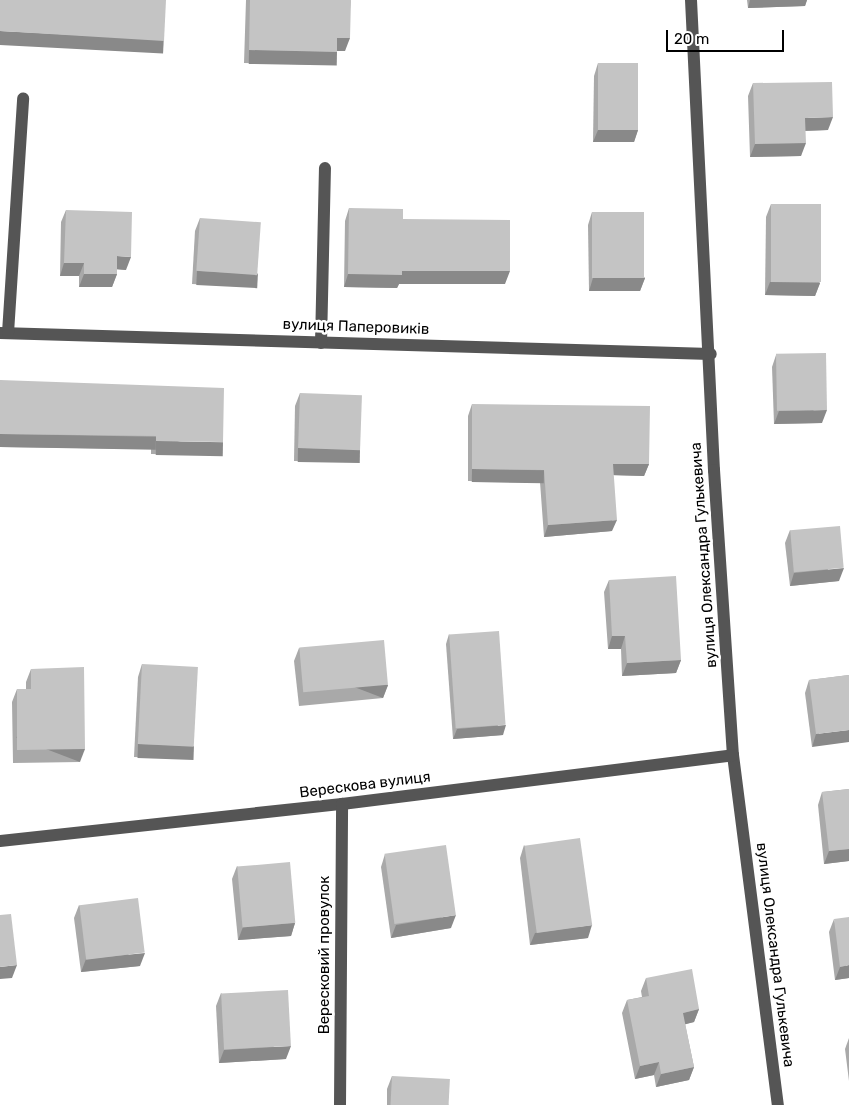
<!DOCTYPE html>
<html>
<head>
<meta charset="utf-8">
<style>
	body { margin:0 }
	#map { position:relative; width:849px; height:1105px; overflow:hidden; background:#fff; font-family:Rubik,sans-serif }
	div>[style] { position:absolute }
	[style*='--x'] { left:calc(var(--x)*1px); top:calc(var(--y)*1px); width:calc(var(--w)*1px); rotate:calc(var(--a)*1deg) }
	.minor>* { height:12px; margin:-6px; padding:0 6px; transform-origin:6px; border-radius:6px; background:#555 }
	.wall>* { inset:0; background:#a9a9a9 }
	.shaded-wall>* { inset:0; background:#898989; transform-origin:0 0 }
	.building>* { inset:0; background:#c4c4c4; transform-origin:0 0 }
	span { translate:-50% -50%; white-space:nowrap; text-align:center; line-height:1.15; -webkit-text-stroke:5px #fff; paint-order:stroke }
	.street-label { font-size:15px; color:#000 }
	.scale { position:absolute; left:666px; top:30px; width:118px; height:22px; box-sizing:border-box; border:2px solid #000; border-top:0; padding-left:6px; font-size:15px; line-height:18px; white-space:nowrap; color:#000; -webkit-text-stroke:4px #fff; paint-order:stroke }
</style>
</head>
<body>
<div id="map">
	<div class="minor">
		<i style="--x:691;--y:0;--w:471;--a:87.2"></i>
		<i style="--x:714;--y:470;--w:286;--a:86.2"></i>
		<i style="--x:733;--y:755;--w:353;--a:82.7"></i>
		<i style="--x:0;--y:333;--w:711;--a:1.69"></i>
		<i style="--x:8;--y:333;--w:235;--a:-86.3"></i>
		<i style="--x:321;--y:343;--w:175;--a:-88.7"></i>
		<i style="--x:0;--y:841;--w:344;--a:-6.2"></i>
		<i style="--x:342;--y:804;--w:394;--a:-7.1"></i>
		<i style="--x:340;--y:1105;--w:301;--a:-89.6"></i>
	</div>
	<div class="wall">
		<i style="clip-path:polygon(246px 0,351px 0,345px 51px,337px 51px,332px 65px,244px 63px)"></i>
		<i style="clip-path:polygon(747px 0,807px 0,805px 6px,748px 8px)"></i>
		<i style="clip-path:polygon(598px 63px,638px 130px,634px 142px,593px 142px,594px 76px)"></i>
		<i style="clip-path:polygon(753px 83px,828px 130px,805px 131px,801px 156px,750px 157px,748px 96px)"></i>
		<i style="clip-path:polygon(771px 204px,820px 283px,815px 296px,765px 295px,766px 217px)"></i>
		<i style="clip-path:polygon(349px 208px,403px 219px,505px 284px,399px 284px,397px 288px,344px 287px,345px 221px)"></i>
		<i style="clip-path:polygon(66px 210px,126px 270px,117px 269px,117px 274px,112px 287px,79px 287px,79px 276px,60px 276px,61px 222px)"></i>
		<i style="clip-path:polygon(592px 212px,645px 278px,640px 291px,589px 291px,588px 225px)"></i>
		<i style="clip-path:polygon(200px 218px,258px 274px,253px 287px,192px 284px,195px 231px)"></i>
		<i style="clip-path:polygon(776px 355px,822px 423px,774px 424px,772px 367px)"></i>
		<i style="clip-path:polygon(0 380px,218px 455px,151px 454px,151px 449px,0 447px)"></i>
		<i style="clip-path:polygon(300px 393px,360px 449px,356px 462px,294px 461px,295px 406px)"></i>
		<i style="clip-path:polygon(472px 404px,649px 464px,644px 476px,613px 475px,612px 531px,544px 537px,540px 482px,468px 481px,468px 416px)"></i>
		<i style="clip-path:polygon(790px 530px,839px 581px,790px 586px,785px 543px)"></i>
		<i style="clip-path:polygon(609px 580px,681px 660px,676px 673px,622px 676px,621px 649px,608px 649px,604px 592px)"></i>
		<i style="clip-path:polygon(449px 634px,503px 735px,453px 739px,446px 644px)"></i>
		<i style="clip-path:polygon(299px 648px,388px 685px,383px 698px,299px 706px,294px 661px)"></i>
		<i style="clip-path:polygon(142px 664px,190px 759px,134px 757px,138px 677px)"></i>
		<i style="clip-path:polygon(31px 669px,80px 762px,13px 763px,12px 702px,17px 689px,26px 689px,26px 682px)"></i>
		<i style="clip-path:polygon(849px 675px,812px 747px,805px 693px,809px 680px)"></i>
		<i style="clip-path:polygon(849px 789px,849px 861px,824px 864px,818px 805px,822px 792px)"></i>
		<i style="clip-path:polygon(524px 845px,588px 938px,530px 945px,520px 858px)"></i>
		<i style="clip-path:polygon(385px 854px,451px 928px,391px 938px,381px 867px)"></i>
		<i style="clip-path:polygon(237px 866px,295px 923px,291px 936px,238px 940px,232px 879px)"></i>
		<i style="clip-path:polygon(79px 905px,140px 966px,81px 972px,74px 918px)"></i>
		<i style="clip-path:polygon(834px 919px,849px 978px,835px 980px,829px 932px)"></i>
		<i style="clip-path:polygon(646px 978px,699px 1009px,694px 1022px,685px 1024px,694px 1067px,689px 1080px,656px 1087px,654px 1075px,635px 1079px,622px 1013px,627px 1000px,642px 997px,641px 991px)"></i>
		<i style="clip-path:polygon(221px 993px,286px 1059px,219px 1063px,216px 1006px)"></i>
		<i style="clip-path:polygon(849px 1038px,849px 1081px,845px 1049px)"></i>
		<i style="clip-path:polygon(392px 1076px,449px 1105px,387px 1105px,387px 1089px)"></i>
	</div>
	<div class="shaded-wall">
		<i style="clip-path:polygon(750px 0,807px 0,805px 6px,748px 8px)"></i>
		<i style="left:0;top:31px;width:164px;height:14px;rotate:3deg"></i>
		<i style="clip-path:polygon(337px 38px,350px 38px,345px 51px,333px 51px)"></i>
		<i style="left:249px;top:50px;width:88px;height:14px;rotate:1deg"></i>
		<i style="clip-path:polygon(833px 117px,828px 130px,800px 131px,805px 118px)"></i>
		<i style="clip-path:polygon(598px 130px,638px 130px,634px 142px,593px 142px)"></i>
		<i style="clip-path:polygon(806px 143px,801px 156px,750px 157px,755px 144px)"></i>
		<i style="clip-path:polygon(117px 256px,131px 257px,126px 270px,113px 269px)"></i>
		<i style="clip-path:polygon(64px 263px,84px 263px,79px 276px,60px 276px)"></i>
		<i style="left:197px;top:271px;width:61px;height:14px;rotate:3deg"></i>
		<i style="clip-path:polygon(402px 271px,510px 271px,505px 284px,399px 284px,397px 288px,344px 287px,348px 274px)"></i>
		<i style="clip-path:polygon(84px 274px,117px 274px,112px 287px,79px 287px)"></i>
		<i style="clip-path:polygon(593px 278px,645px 278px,640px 291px,589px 291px)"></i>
		<i style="clip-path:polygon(770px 282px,820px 283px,815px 296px,765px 295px)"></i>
		<i style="clip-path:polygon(827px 410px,822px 423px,774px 424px,779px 411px)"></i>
		<i style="left:0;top:434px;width:156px;height:13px;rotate:1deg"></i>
		<i style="left:156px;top:441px;width:67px;height:14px;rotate:1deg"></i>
		<i style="left:298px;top:448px;width:62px;height:14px;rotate:1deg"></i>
		<i style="clip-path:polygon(613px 464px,649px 464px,644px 476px,608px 475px)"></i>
		<i style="left:472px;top:469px;width:72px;height:13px;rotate:1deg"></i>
		<i style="clip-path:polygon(617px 520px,612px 531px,544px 537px,548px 525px)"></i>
		<i style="clip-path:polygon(844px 568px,839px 581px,790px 586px,794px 573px)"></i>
		<i style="clip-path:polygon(612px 636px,625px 636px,621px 649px,608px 649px)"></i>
		<i style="clip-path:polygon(681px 660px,676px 673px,622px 676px,627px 663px)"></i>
		<i style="left:388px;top:685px;width:14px;height:84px;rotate:111deg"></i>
		<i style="clip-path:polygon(506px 725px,503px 735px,453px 739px,457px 729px)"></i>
		<i style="clip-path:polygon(849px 730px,849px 742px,812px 747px,816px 734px)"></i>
		<i style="left:138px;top:744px;width:56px;height:14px;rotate:2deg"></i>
		<i style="left:85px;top:749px;width:14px;height:68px;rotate:111deg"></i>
		<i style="clip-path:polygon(849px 849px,849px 861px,824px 864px,829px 851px)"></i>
		<i style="clip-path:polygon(456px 915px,451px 928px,391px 938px,396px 925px)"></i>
		<i style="clip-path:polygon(295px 923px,291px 936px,238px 940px,243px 927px)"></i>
		<i style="clip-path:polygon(592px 925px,588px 938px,530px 945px,535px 933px)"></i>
		<i style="clip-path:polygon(145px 953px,140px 966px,81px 972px,86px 959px)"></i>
		<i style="clip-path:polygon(17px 965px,12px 978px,0 979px,0 967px)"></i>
		<i style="clip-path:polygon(849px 965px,849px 978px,835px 980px,840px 967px)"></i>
		<i style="clip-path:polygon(699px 1009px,694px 1022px,679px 1026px,683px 1013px)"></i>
		<i style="clip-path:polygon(291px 1046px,286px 1059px,219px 1063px,224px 1050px)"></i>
		<i style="clip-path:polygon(659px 1062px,654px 1075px,635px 1079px,640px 1066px)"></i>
		<i style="clip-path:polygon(694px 1067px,689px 1080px,656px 1087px,661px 1074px)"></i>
	</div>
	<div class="building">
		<i style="clip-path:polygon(0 0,166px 0,164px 41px,0 31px)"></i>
		<i style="clip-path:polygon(250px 0,351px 0,350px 38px,337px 38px,337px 52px,249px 50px)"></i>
		<i style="left:598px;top:63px;width:40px;height:67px"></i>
		<i style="clip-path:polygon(832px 82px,833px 117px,805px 118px,806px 143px,755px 144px,753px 83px)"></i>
		<i style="left:771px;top:204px;width:50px;height:78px"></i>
		<i style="clip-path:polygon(349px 208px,403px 209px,403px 219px,510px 220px,510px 271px,402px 271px,402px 275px,348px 274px)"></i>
		<i style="clip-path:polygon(66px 210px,132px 212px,131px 257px,117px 256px,117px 274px,84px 274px,84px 263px,64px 263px)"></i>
		<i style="left:592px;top:212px;width:52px;height:66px"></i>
		<i style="left:200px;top:218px;width:61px;height:53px;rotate:4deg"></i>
		<i style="left:826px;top:353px;width:57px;height:50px;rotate:89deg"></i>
		<i style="clip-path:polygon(0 380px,224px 388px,223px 442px,156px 441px,156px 436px,0 434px)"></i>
		<i style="left:300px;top:393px;width:62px;height:55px;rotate:2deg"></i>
		<i style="clip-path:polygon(472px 404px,650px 406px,649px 464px,613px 464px,617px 520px,548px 525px,544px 470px,472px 469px)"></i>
		<i style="left:840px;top:526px;width:42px;height:50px;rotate:85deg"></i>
		<i style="clip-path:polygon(676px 576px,681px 660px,627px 663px,625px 636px,612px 636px,609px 580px)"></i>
		<i style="left:499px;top:631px;width:94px;height:50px;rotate:86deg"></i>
		<i style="left:384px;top:640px;width:45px;height:85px;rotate:85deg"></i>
		<i style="left:142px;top:664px;width:56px;height:80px;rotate:3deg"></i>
		<i style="clip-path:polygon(84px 667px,85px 749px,17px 750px,17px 689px,31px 689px,31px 669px)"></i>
		<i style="clip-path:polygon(849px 675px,849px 730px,816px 734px,809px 680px)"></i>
		<i style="clip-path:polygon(849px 789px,849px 849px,829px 851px,822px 792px)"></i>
		<i style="left:580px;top:838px;width:88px;height:56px;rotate:82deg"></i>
		<i style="left:446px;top:845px;width:71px;height:62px;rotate:82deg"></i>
		<i style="left:290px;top:862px;width:61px;height:53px;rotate:85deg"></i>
		<i style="left:138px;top:898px;width:55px;height:59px;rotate:83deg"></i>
		<i style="clip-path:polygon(11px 914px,17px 965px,0 967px,0 915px)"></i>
		<i style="clip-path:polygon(849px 917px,849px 965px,840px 967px,834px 919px)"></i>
		<i style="clip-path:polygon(692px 969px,699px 1009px,683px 1013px,694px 1067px,661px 1074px,659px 1062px,640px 1066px,627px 1000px,649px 996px,646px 978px)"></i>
		<i style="left:288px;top:990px;width:56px;height:67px;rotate:87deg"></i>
		<i style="left:392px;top:1076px;width:58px;height:29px;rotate:3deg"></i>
	</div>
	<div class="street-label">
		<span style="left:356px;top:327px;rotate:2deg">вулиця Паперовиків</span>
		<span style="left:704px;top:555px;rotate:-94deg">вулиця Олександра Гулькевича</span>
		<span style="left:365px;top:785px;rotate:-7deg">Верескова вулиця</span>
		<span style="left:325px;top:955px;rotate:-90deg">Вересковий провулок</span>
		<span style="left:775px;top:955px;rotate:83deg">вулиця Олександра Гулькевича</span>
	</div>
	<div class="scale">20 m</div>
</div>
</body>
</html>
